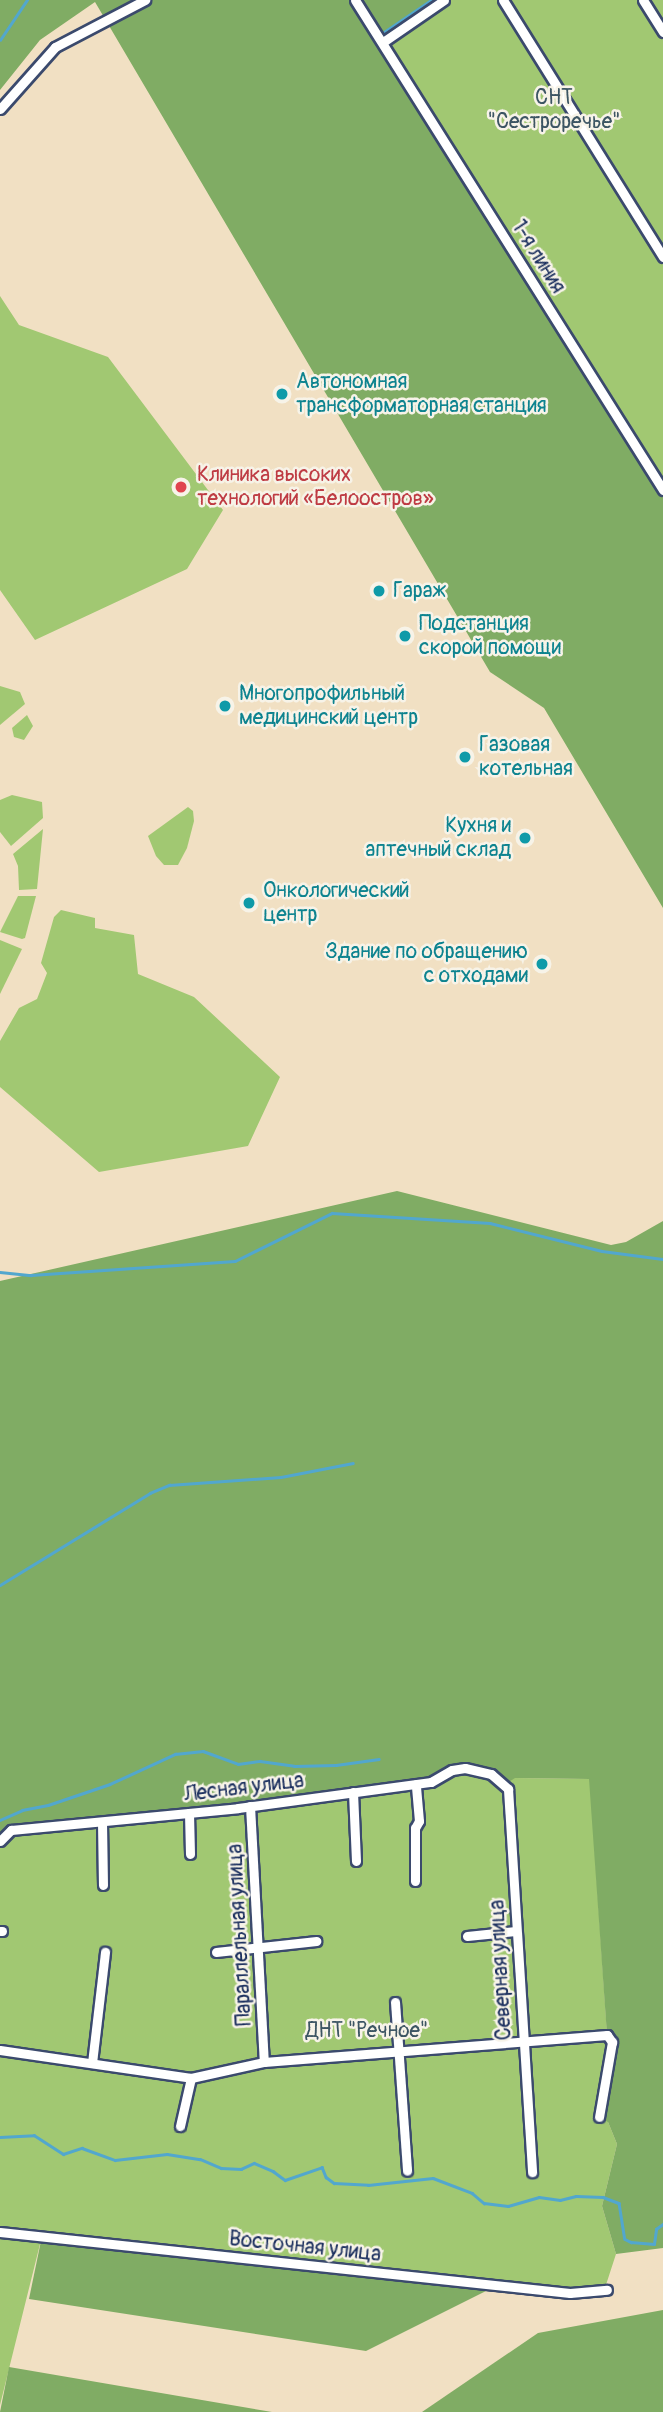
<!DOCTYPE html>
<html>
<head>
<meta charset="utf-8">
<style>
	body { margin:0 }
	#map { position:relative; width:663px; height:2412px; overflow:hidden; background:#f1e0c3; font-family:Pangolin,sans-serif }
	div>[style] { position:absolute }
	[style*='--x'] { left:calc(var(--x)*1px); top:calc(var(--y)*1px); width:calc(var(--w)*1px); rotate:calc(var(--a)*1deg) }
	.green>* { inset:0; background:#a1c872 }
	.forest>* { inset:0; background:#80ac64 }
	.stream>* { height:2.5px; margin:-1.25px; padding:0 1.25px; transform-origin:1.25px; border-radius:1.25px; background:#52a7ce }
	.roads { filter:drop-shadow(2px 0 #3b4a6d) drop-shadow(-2px 0 #3b4a6d) drop-shadow(0 2px #3b4a6d) drop-shadow(0 -2px #3b4a6d) }
	.minor>* { height:9px; margin:-4.5px; padding:0 4.5px; transform-origin:4.5px; border-radius:4.5px; background:#fff }
	.dots>* { width:19px; height:19px; translate:-50% -50%; box-sizing:border-box; border:4px solid #f7f3e8; border-radius:50% }
	span { translate:-50% -50%; white-space:nowrap; text-align:center; line-height:1.15; -webkit-text-stroke:5px #f7f3e8; paint-order:stroke }
	.park-label { font-size:21px; color:#3c5563 }
	.street-label { font-size:21px; color:#1b2f5e }
	.culture-label { font-size:21px; color:#0d838f }
	.left { translate:0 -50%; text-align:left }
	.right { translate:-100% -50%; text-align:right }
	.health-label { font-size:21px; color:#be3a42 }
</style>
</head>
<body>
<div id="map">
	<div class="green">
		<i style="clip-path:polygon(444px 0,663px 0,663px 490px,385px 40px)"></i>
		<i style="clip-path:polygon(0 296px,19px 325px,108px 357px,223px 510px,187px 569px,35px 640px,0 590px)"></i>
		<i style="clip-path:polygon(0 686px,20px 692px,25px 704px,0 725px)"></i>
		<i style="clip-path:polygon(27px 715px,33px 726px,24px 740px,14px 737px,12px 728px)"></i>
		<i style="clip-path:polygon(12px 795px,42px 802px,43px 818px,11px 846px,0 832px,0 800px)"></i>
		<i style="clip-path:polygon(188px 807px,193px 811px,194px 821px,187px 848px,178px 865px,164px 865px,156px 856px,148px 836px)"></i>
		<i style="clip-path:polygon(43px 829px,37px 889px,19px 890px,18px 866px,13px 854px)"></i>
		<i style="clip-path:polygon(18px 896px,36px 896px,25px 938px,22px 939px,0 932px)"></i>
		<i style="clip-path:polygon(61px 910px,95px 918px,95px 928px,134px 935px,138px 974px,194px 997px,280px 1077px,248px 1146px,99px 1172px,0 1087px,0 1041px,19px 1008px,37px 999px,47px 973px,41px 963px,54px 917px)"></i>
		<i style="clip-path:polygon(0 940px,22px 949px,0 994px)"></i>
		<i style="clip-path:polygon(452px 1770px,515px 1778px,590px 1779px,607px 2034px,611px 2037px,608px 2122px,617px 2144px,602px 2206px,616px 2254px,604px 2291px,583px 2292px,42px 2236px,0 2405px,0 1841px,11px 1830px)"></i>
	</div>
	<div class="forest">
		<i style="clip-path:polygon(0 0,444px 0,385px 40px,663px 490px,663px 908px,544px 708px,490px 672px,95px 2px,40px 40px,0 90px)"></i>
		<i style="clip-path:polygon(397px 1191px,611px 1245px,626px 1242px,663px 1221px,663px 2248px,616px 2254px,602px 2206px,617px 2144px,608px 2122px,599px 2117px,612px 2042px,607px 2035px,589px 1779px,515px 1778px,504px 1785px,488px 1773px,465px 1768px,431px 1782px,11px 1830px,0 1841px,0 1281px)"></i>
		<i style="clip-path:polygon(42px 2236px,498px 2285px,366px 2351px,29px 2299px)"></i>
		<i style="clip-path:polygon(663px 2310px,663px 2412px,422px 2412px,538px 2333px)"></i>
		<i style="clip-path:polygon(9px 2367px,272px 2412px,0 2412px)"></i>
	</div>
	<div class="stream">
		<i style="--x:384;--y:32;--w:57;--a:-34.2"></i>
		<i style="--x:0;--y:40;--w:48;--a:-56"></i>
		<i style="--x:0;--y:1272;--w:31;--a:6"></i>
		<i style="--x:31;--y:1275;--w:204;--a:-3.9"></i>
		<i style="--x:235;--y:1261;--w:108;--a:-26.3"></i>
		<i style="--x:332;--y:1213;--w:158;--a:3.6"></i>
		<i style="--x:490;--y:1223;--w:115;--a:14"></i>
		<i style="--x:602;--y:1251;--w:62;--a:7.5"></i>
		<i style="--x:0;--y:1585;--w:176;--a:-31.5"></i>
		<i style="--x:150;--y:1493;--w:21;--a:-23"></i>
		<i style="--x:169;--y:1485;--w:112;--a:-4.1"></i>
		<i style="--x:281;--y:1477;--w:73;--a:-11"></i>
		<i style="--x:0;--y:1820;--w:24;--a:-24"></i>
		<i style="--x:22;--y:1810;--w:26;--a:-11"></i>
		<i style="--x:48;--y:1805;--w:65;--a:-18.7"></i>
		<i style="--x:110;--y:1784;--w:72;--a:-24.8"></i>
		<i style="--x:175;--y:1754;--w:28;--a:-6"></i>
		<i style="--x:203;--y:1751;--w:37;--a:20"></i>
		<i style="--x:238;--y:1764;--w:22;--a:-8"></i>
		<i style="--x:260;--y:1761;--w:34;--a:8"></i>
		<i style="--x:294;--y:1766;--w:42;--a:-1.4"></i>
		<i style="--x:336;--y:1765;--w:43;--a:-7.9"></i>
		<i style="--x:0;--y:2137;--w:34;--a:-3"></i>
		<i style="--x:34;--y:2135;--w:35;--a:33"></i>
		<i style="--x:63;--y:2154;--w:20;--a:-18"></i>
		<i style="--x:82;--y:2148;--w:35;--a:20"></i>
		<i style="--x:115;--y:2160;--w:52;--a:-6.6"></i>
		<i style="--x:167;--y:2154;--w:33;--a:9"></i>
		<i style="--x:200;--y:2159;--w:23;--a:23"></i>
		<i style="--x:221;--y:2168;--w:20;--a:3"></i>
		<i style="--x:241;--y:2169;--w:14;--a:-25"></i>
		<i style="--x:254;--y:2163;--w:21;--a:23"></i>
		<i style="--x:273;--y:2171;--w:15;--a:37"></i>
		<i style="--x:285;--y:2180;--w:39;--a:-19"></i>
		<i style="--x:322;--y:2167;--w:11;--a:68"></i>
		<i style="--x:326;--y:2177;--w:10;--a:37"></i>
		<i style="--x:334;--y:2183;--w:34;--a:3"></i>
		<i style="--x:368;--y:2185;--w:65;--a:-6.1"></i>
		<i style="--x:433;--y:2178;--w:42;--a:21"></i>
		<i style="--x:472;--y:2193;--w:16;--a:40"></i>
		<i style="--x:484;--y:2203;--w:24;--a:7"></i>
		<i style="--x:508;--y:2206;--w:32;--a:-16"></i>
		<i style="--x:539;--y:2197;--w:21;--a:8"></i>
		<i style="--x:560;--y:2200;--w:16;--a:-14"></i>
		<i style="--x:576;--y:2196;--w:27;--a:2"></i>
		<i style="--x:603;--y:2197;--w:17;--a:21"></i>
		<i style="--x:619;--y:2203;--w:36;--a:81"></i>
		<i style="--x:625;--y:2239;--w:7;--a:27"></i>
		<i style="--x:631;--y:2242;--w:23;--a:5"></i>
		<i style="--x:654;--y:2244;--w:15;--a:-82"></i>
		<i style="--x:656;--y:2229;--w:9;--a:-36"></i>
	</div>
	<div class="roads">
		<div class="minor">
			<i style="--x:355;--y:0;--w:579;--a:57.85"></i>
			<i style="--x:503;--y:0;--w:303;--a:58.1"></i>
			<i style="--x:643;--y:0;--w:38;--a:58"></i>
			<i style="--x:383;--y:42;--w:74;--a:-34.5"></i>
			<i style="--x:0;--y:109;--w:83;--a:-48.4"></i>
			<i style="--x:55;--y:47;--w:102;--a:-27.6"></i>
			<i style="--x:353;--y:1792;--w:69;--a:87.5"></i>
			<i style="--x:250;--y:1806;--w:256;--a:86.9"></i>
			<i style="--x:189;--y:1813;--w:41;--a:88.6"></i>
			<i style="--x:102;--y:1822;--w:63;--a:89.1"></i>
			<i style="--x:0;--y:1841;--w:16;--a:-45"></i>
			<i style="--x:11;--y:1830;--w:228;--a:-5.5"></i>
			<i style="--x:238;--y:1808;--w:195;--a:-7.7"></i>
			<i style="--x:431;--y:1782;--w:24;--a:-30"></i>
			<i style="--x:452;--y:1770;--w:13;--a:-9"></i>
			<i style="--x:465;--y:1768;--w:27;--a:13"></i>
			<i style="--x:491;--y:1774;--w:23;--a:41"></i>
			<i style="--x:508;--y:1789;--w:384;--a:86.4"></i>
			<i style="--x:415;--y:1881;--w:53;--a:-90"></i>
			<i style="--x:415;--y:1828;--w:8;--a:-60"></i>
			<i style="--x:419;--y:1821;--w:37;--a:-95"></i>
			<i style="--x:0;--y:1931;--w:2;--a:0"></i>
			<i style="--x:467;--y:1936;--w:49;--a:-5.8"></i>
			<i style="--x:216;--y:1952;--w:101;--a:-6.3"></i>
			<i style="--x:395;--y:2002;--w:169;--a:85.9"></i>
			<i style="--x:0;--y:2050;--w:193;--a:8.3"></i>
			<i style="--x:191;--y:2078;--w:75;--a:-12.4"></i>
			<i style="--x:264;--y:2062;--w:344;--a:-4.5"></i>
			<i style="--x:607;--y:2035;--w:9;--a:54"></i>
			<i style="--x:612;--y:2042;--w:76;--a:99.8"></i>
			<i style="--x:92;--y:2063;--w:112;--a:-83.3"></i>
			<i style="--x:180;--y:2126;--w:49;--a:-77.1"></i>
			<i style="--x:0;--y:2232;--w:573;--a:6.11"></i>
			<i style="--x:570;--y:2293;--w:37;--a:-5"></i>
		</div>
	</div>
	<div class="dots">
		<i style="left:282px;top:394px;background:#0f9aa8"></i>
		<i style="left:181px;top:487px;background:#e0444e"></i>
		<i style="left:379px;top:591px;background:#0f9aa8"></i>
		<i style="left:405px;top:636px;background:#0f9aa8"></i>
		<i style="left:225px;top:706px;background:#0f9aa8"></i>
		<i style="left:465px;top:757px;background:#0f9aa8"></i>
		<i style="left:525px;top:838px;background:#0f9aa8"></i>
		<i style="left:249px;top:903px;background:#0f9aa8"></i>
		<i style="left:542px;top:964px;background:#0f9aa8"></i>
	</div>
	<div class="park-label">
		<span style="left:554px;top:110px">СНТ<br>"Сестроречье"</span>
		<span style="left:367px;top:2031px">ДНТ "Речное"</span>
	</div>
	<div class="street-label">
		<span style="left:538px;top:257px;rotate:58deg">1-я линия</span>
		<span style="left:244px;top:1788px;rotate:-7deg">Лесная улица</span>
		<span style="left:240px;top:1935px;rotate:-93deg">Параллельная улица</span>
		<span style="left:501px;top:1970px;rotate:-93deg">Северная улица</span>
		<span style="left:305px;top:2247px;rotate:6deg">Восточная улица</span>
	</div>
	<div class="culture-label">
		<span class="left" style="left:296px;top:394px">Автономная<br>трансформаторная станция</span>
		<span class="left" style="left:393px;top:591px">Гараж</span>
		<span class="left" style="left:419px;top:636px">Подстанция<br>скорой помощи</span>
		<span class="left" style="left:239px;top:706px">Многопрофильный<br>медицинский центр</span>
		<span class="left" style="left:479px;top:757px">Газовая<br>котельная</span>
		<span class="right" style="left:511px;top:838px">Кухня и<br>аптечный склад</span>
		<span class="left" style="left:263px;top:903px">Онкологический<br>центр</span>
		<span class="right" style="left:528px;top:964px">Здание по обращению<br>с отходами</span>
	</div>
	<div class="health-label">
		<span class="left" style="left:197px;top:487px">Клиника высоких<br>технологий «Белоостров»</span>
	</div>
</div>
</body>
</html>
